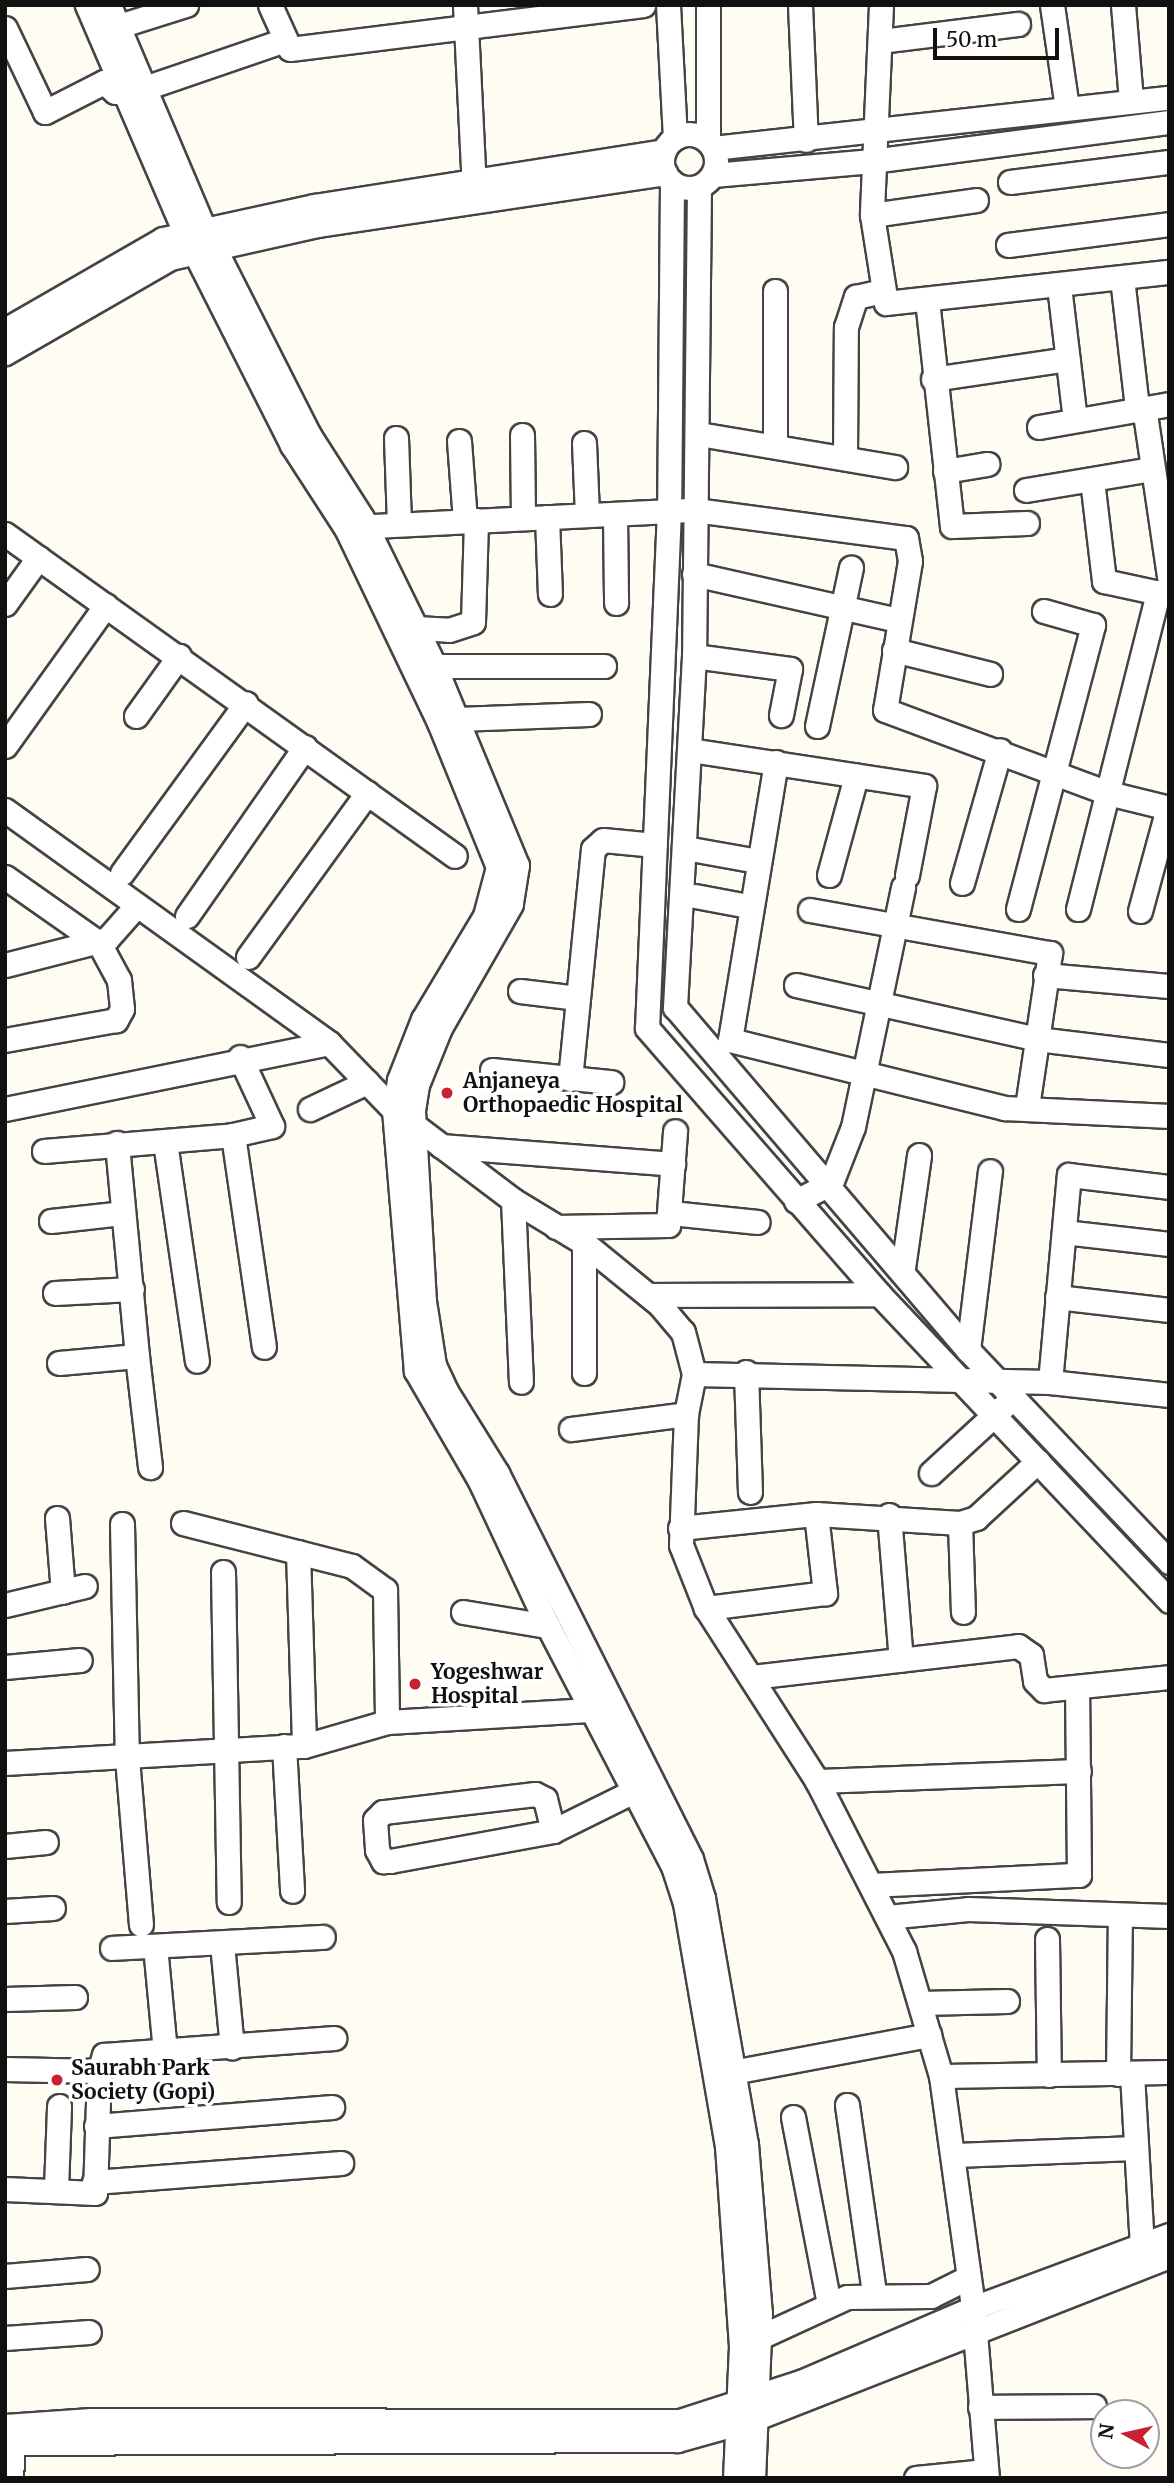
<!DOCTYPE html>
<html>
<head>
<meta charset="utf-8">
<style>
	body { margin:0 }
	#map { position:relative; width:1174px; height:2483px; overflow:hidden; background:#fffcf4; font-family:Merriweather,serif }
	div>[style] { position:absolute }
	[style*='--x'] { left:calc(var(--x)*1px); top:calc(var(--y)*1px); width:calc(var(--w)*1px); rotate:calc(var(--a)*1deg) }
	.roads { filter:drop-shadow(2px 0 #444) drop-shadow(-2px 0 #444) drop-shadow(0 2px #444) drop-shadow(0 -2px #444) }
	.minor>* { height:23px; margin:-11.5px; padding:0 11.5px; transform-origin:11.5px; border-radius:11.5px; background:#fff }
	.minor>.ring { margin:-11.5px; padding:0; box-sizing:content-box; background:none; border:23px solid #fff; border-radius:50% }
	.dots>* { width:19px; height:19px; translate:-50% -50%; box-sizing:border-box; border:4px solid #fff; border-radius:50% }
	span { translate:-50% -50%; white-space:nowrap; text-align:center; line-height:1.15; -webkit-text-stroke:7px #fff; paint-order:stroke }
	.poi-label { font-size:21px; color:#111; font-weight:700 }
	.left { translate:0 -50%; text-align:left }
	.frame { position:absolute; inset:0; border:7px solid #111; pointer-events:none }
	.north { position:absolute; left:1090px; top:2399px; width:70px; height:70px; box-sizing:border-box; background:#fff; border:2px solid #a0a0a0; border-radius:50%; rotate:278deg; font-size:19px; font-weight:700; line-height:28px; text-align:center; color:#111 }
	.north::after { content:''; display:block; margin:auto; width:24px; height:32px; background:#c72234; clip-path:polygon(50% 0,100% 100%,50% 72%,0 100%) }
	.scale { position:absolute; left:933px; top:28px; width:126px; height:32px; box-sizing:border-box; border:4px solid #111; border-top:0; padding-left:9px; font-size:21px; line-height:24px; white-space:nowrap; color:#111; -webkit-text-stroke:5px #fff; paint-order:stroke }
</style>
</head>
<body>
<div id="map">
	<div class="roads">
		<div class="minor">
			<i style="--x:87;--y:5;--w:250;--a:66.7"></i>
			<i style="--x:186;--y:235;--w:235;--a:63.2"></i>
			<i style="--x:292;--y:445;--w:99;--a:57"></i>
			<i style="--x:346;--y:528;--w:213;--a:64.4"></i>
			<i style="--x:438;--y:720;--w:159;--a:67.8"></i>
			<i style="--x:498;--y:867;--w:51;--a:104.9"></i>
			<i style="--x:485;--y:916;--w:120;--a:121"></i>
			<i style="--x:423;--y:1019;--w:66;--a:111.5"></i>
			<i style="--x:399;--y:1080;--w:30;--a:99"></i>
			<i style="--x:394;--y:1110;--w:262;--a:85.2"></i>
			<i style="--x:416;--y:1371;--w:127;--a:59.8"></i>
			<i style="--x:480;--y:1481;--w:160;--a:64.9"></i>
			<i style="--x:548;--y:1626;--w:271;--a:62.5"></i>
			<i style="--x:673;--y:1866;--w:39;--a:72"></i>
			<i style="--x:685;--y:1903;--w:247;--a:80.2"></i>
			<i style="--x:727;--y:2146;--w:200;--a:86"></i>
			<i style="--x:741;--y:2346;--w:132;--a:92.6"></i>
			<i style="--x:109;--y:5;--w:240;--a:67"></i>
			<i style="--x:203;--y:226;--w:234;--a:63.1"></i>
			<i style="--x:309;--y:435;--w:98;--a:57.4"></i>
			<i style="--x:362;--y:518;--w:164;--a:63.9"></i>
			<i style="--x:434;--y:665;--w:217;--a:67.5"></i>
			<i style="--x:517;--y:865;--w:39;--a:99"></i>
			<i style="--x:511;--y:904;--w:143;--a:119.8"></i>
			<i style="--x:440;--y:1028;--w:61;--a:112"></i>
			<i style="--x:417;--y:1085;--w:26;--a:99"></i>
			<i style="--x:413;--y:1111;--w:190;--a:86.7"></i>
			<i style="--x:424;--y:1301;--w:65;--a:81.1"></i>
			<i style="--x:434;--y:1365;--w:29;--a:65"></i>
			<i style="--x:446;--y:1391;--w:97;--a:58.1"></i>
			<i style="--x:497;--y:1473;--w:432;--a:63.3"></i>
			<i style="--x:691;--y:1859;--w:41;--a:72.9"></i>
			<i style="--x:703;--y:1898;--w:250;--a:80.1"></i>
			<i style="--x:746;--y:2144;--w:170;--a:85.3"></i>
			<i style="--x:760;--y:2313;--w:165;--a:92.4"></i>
			<i style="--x:270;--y:5;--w:48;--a:65.6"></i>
			<i style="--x:290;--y:49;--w:356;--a:-7.1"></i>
			<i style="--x:465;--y:5;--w:186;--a:87.2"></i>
			<i style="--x:668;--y:5;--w:133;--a:87"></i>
			<i style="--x:800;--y:5;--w:135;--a:87.5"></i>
			<i style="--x:881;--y:5;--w:210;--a:92.5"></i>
			<i style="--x:872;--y:215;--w:89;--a:81"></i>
			<i style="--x:886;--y:303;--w:285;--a:-6.3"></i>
			<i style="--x:1052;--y:5;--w:104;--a:81.7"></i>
			<i style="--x:1123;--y:5;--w:96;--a:85.2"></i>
			<i style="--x:5;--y:28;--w:93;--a:64.5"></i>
			<i style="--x:45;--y:112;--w:66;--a:-27"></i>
			<i style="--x:104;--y:82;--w:15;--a:42"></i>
			<i style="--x:115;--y:92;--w:12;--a:-14"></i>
			<i style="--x:106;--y:30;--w:84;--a:-17.4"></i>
			<i style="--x:881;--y:41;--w:138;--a:-7.1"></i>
			<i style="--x:133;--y:92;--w:161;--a:-18.9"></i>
			<i class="ring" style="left:662px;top:134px;width:31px;height:31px"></i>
			<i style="--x:708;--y:140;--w:135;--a:-90"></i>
			<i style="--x:713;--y:148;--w:459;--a:-6.3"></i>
			<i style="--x:713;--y:175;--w:160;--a:-5"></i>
			<i style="--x:872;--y:161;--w:300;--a:-7.5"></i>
			<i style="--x:672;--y:182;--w:328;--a:90.5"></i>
			<i style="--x:669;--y:510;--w:518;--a:92.43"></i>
			<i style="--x:647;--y:1028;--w:353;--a:48.9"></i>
			<i style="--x:879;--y:1294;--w:422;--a:46.6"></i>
			<i style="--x:1010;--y:182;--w:160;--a:-7.2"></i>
			<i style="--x:699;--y:187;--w:469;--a:90.6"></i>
			<i style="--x:694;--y:656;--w:352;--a:93.1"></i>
			<i style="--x:675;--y:1007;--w:451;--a:49.5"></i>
			<i style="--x:968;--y:1350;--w:292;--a:46.5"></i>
			<i style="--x:872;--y:215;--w:105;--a:-8.2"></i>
			<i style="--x:1008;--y:245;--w:162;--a:-7.4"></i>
			<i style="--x:1122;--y:278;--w:130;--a:83.4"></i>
			<i style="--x:1059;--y:286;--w:135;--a:83.2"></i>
			<i style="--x:927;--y:300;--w:227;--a:83.7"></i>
			<i style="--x:952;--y:526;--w:75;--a:-2.3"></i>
			<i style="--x:5;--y:330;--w:182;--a:-29.9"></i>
			<i style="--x:163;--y:239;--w:155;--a:-12.3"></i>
			<i style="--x:314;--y:206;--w:354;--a:-8.9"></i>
			<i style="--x:5;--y:353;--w:190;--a:-29.9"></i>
			<i style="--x:170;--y:258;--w:152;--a:-12.6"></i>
			<i style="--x:318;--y:225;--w:351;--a:-8.5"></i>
			<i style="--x:933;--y:379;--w:136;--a:-8.4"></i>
			<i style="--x:1144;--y:407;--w:172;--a:81.6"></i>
			<i style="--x:1039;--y:427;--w:132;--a:-10"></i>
			<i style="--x:699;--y:434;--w:199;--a:9.6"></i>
			<i style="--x:522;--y:435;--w:83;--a:89.3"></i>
			<i style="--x:396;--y:438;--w:85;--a:88"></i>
			<i style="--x:459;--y:441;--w:80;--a:85.7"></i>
			<i style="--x:584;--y:443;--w:72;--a:87.6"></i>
			<i style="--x:775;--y:446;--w:155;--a:-90"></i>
			<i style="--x:845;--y:457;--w:130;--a:-89.6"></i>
			<i style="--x:846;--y:327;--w:32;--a:-72"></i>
			<i style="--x:856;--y:297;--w:28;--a:-13"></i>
			<i style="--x:945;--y:471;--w:43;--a:-9.5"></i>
			<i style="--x:1092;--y:480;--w:102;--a:83.2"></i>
			<i style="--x:1104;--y:581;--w:66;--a:12.2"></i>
			<i style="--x:1026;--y:490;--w:128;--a:-9.5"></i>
			<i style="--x:615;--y:515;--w:88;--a:89.3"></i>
			<i style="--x:547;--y:517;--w:77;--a:87.8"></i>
			<i style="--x:354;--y:527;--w:341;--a:-2.9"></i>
			<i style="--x:695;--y:510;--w:213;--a:7.6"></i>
			<i style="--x:906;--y:538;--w:23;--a:80"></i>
			<i style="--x:910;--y:561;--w:151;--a:99.5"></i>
			<i style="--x:885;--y:710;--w:238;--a:20.4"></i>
			<i style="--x:1108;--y:793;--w:63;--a:13.8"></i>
			<i style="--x:5;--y:534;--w:553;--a:35.59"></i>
			<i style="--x:694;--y:574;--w:209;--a:12.7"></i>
			<i style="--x:5;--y:604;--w:57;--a:-54.3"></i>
			<i style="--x:415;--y:628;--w:34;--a:3"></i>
			<i style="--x:449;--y:630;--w:25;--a:-18"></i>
			<i style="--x:473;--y:622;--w:102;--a:-88.3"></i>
			<i style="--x:894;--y:650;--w:99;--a:14"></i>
			<i style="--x:694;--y:656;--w:97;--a:7.7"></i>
			<i style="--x:790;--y:669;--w:47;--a:101.1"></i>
			<i style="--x:421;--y:666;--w:183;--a:0"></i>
			<i style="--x:136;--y:716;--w:74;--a:-54.4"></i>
			<i style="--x:458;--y:719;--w:131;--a:-2.2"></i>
			<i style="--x:817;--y:726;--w:162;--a:-77.9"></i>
			<i style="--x:5;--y:746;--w:173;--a:-54.4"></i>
			<i style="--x:690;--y:750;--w:237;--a:8.7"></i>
			<i style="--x:924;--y:786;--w:91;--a:100.8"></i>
			<i style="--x:776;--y:762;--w:282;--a:99.4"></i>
			<i style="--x:730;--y:1040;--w:283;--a:13.9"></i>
			<i style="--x:1005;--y:1108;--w:164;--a:2.8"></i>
			<i style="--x:5;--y:810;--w:399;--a:35.7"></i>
			<i style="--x:329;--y:1043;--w:93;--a:45.9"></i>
			<i style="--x:394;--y:1110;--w:149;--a:37.1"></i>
			<i style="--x:513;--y:1200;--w:83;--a:31.2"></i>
			<i style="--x:584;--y:1243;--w:98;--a:39.2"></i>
			<i style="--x:660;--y:1305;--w:35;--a:50"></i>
			<i style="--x:683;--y:1332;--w:43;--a:75.3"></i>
			<i style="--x:694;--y:1374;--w:41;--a:101.3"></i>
			<i style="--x:686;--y:1414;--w:131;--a:92.2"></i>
			<i style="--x:681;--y:1545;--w:68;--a:68.4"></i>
			<i style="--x:706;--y:1608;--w:206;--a:57.3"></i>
			<i style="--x:817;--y:1781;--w:191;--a:62.9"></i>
			<i style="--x:904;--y:1951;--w:130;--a:73.5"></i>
			<i style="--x:941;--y:2076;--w:234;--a:82.1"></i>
			<i style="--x:973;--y:2308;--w:171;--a:85.3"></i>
			<i style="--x:685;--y:848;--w:73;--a:10.2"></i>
			<i style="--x:122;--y:873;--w:210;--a:-53.9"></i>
			<i style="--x:829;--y:875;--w:103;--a:-74.7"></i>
			<i style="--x:5;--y:877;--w:115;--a:35.1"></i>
			<i style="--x:99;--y:943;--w:42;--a:61.6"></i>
			<i style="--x:119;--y:980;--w:29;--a:84"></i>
			<i style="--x:122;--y:1009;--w:13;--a:119"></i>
			<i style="--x:116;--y:1020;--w:113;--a:169.8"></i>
			<i style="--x:962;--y:883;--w:138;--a:-74.1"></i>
			<i style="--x:695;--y:896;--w:54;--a:10.7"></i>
			<i style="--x:1018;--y:909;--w:294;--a:-75.2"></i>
			<i style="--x:1093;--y:625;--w:51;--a:-164.1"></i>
			<i style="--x:1078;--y:909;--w:327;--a:-75.8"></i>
			<i style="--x:810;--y:910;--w:244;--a:10.2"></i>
			<i style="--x:1050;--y:953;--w:155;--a:98.5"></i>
			<i style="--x:1140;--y:911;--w:107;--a:-74.8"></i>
			<i style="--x:187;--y:916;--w:206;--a:-55.1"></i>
			<i style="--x:248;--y:957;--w:203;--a:-54"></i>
			<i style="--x:5;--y:965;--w:105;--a:-14.3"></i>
			<i style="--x:107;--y:939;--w:45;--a:-48.6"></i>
			<i style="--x:1045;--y:975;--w:124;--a:5.1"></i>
			<i style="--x:796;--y:985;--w:247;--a:12.6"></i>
			<i style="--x:1037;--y:1039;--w:133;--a:6.9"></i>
			<i style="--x:520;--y:991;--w:58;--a:6.9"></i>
			<i style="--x:492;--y:1070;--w:120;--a:5.8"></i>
			<i style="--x:570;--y:1079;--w:231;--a:-84.3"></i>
			<i style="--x:593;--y:849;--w:13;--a:-42"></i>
			<i style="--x:603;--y:840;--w:52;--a:5.5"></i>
			<i style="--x:5;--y:1109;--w:331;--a:-11.5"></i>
			<i style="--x:310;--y:1109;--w:63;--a:-25.3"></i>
			<i style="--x:233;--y:1135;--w:214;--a:81.7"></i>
			<i style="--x:165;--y:1142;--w:221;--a:81.7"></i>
			<i style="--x:441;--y:1146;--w:233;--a:4.4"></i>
			<i style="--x:44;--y:1151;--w:190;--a:-4.8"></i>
			<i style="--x:233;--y:1135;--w:40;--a:-13"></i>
			<i style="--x:272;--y:1126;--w:76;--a:-114.9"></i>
			<i style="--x:513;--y:1200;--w:182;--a:87.5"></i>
			<i style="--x:796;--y:1201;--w:39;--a:-27"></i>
			<i style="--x:831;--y:1183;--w:60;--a:-68.6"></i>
			<i style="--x:853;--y:1127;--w:245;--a:-78.2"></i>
			<i style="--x:671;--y:1213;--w:87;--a:5.9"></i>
			<i style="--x:51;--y:1221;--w:71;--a:-6.4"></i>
			<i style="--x:556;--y:1227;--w:112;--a:-1"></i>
			<i style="--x:668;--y:1225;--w:94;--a:-85.7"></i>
			<i style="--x:1064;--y:1232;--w:106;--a:6.5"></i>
			<i style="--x:584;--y:1243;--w:130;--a:90"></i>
			<i style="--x:903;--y:1268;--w:114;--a:-81.9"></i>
			<i style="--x:55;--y:1293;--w:77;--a:-3"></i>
			<i style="--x:649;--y:1295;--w:230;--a:-0.2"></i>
			<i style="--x:1057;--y:1297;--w:113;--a:6.6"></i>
			<i style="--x:968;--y:1350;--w:180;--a:-83"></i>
			<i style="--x:137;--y:1356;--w:112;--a:83.3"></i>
			<i style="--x:59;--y:1363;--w:78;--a:-5.1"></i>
			<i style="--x:137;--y:1356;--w:214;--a:-95.4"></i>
			<i style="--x:746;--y:1372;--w:120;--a:88.1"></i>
			<i style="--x:694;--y:1374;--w:356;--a:1.3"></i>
			<i style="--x:1050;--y:1382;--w:120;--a:6.2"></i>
			<i style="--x:1050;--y:1382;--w:208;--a:-84.8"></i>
			<i style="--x:1069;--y:1175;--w:101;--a:6.8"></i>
			<i style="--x:571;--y:1429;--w:116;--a:-7.4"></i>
			<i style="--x:931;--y:1473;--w:102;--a:-42.6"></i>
			<i style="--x:816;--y:1514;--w:144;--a:3.6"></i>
			<i style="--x:960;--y:1523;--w:17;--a:-17"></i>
			<i style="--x:976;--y:1518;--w:84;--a:-42.6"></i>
			<i style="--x:889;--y:1515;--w:145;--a:85.3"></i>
			<i style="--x:57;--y:1518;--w:74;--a:85.4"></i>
			<i style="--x:183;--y:1523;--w:174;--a:14.3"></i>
			<i style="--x:352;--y:1566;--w:41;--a:36"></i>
			<i style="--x:385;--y:1590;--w:132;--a:89.1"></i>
			<i style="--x:960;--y:1523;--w:89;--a:88.1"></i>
			<i style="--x:122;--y:1524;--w:234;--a:88.8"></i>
			<i style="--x:127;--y:1758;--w:167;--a:85.2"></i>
			<i style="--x:680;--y:1528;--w:137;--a:-5.9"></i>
			<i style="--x:816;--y:1514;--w:80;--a:83.5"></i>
			<i style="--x:825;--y:1593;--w:120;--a:172.8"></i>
			<i style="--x:298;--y:1552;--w:194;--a:88.2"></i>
			<i style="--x:223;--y:1572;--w:330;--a:89"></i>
			<i style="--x:5;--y:1605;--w:82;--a:-13.4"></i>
			<i style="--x:463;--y:1612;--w:86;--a:9.4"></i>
			<i style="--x:5;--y:1667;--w:75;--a:-5.3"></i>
			<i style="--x:752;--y:1677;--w:268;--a:-6.6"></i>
			<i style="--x:1018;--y:1646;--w:16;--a:35"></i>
			<i style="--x:1031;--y:1655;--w:26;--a:81"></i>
			<i style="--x:1035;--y:1681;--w:13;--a:45"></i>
			<i style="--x:1044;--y:1690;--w:126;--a:-5.9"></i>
			<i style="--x:284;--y:1746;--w:145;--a:86.8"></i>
			<i style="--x:5;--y:1763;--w:299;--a:-3.3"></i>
			<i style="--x:304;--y:1746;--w:86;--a:-16.1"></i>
			<i style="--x:387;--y:1722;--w:216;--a:-3.4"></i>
			<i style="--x:817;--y:1781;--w:262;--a:-2.2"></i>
			<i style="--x:553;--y:1831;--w:33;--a:-104"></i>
			<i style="--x:545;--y:1799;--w:11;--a:-153"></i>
			<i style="--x:535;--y:1794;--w:153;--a:173.2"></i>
			<i style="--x:383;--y:1812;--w:11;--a:135"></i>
			<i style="--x:375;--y:1820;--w:30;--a:86"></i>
			<i style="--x:377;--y:1850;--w:13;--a:61"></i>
			<i style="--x:383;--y:1861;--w:7;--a:0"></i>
			<i style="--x:390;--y:1861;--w:166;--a:-10.4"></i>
			<i style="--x:553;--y:1831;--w:93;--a:-26.3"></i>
			<i style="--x:5;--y:1846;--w:41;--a:-5.6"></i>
			<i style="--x:871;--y:1885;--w:208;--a:-2.8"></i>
			<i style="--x:1079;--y:1875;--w:186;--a:-90.6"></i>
			<i style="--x:5;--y:1911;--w:48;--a:-3.6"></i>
			<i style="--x:887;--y:1917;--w:81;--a:-5.6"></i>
			<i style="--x:968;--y:1909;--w:201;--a:2"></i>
			<i style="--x:1047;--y:1939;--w:136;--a:89.2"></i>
			<i style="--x:222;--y:1944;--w:104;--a:84.5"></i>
			<i style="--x:155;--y:1946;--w:106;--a:84.6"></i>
			<i style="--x:112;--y:1948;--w:211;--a:-3"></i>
			<i style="--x:5;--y:1999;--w:70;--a:-1.6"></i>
			<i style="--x:920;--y:2003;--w:87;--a:-1.3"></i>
			<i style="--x:5;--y:2069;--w:94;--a:1.2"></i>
			<i style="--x:99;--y:2071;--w:17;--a:-73"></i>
			<i style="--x:104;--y:2055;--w:231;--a:-4.2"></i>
			<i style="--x:722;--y:2074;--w:211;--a:-10.7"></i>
			<i style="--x:1118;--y:2074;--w:157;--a:-89.3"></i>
			<i style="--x:1132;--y:2074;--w:171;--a:86.7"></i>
			<i style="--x:941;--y:2076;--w:228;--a:-1"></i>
			<i style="--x:847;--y:2105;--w:190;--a:81.8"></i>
			<i style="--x:793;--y:2117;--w:190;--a:79.1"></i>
			<i style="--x:96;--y:2126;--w:237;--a:-4.6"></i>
			<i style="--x:954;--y:2155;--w:182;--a:-2.2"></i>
			<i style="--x:94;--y:2182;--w:248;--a:-4.4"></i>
			<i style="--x:5;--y:2189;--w:90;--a:2.5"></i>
			<i style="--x:95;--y:2193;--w:122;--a:-88.1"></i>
			<i style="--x:56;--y:2189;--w:83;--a:-87.9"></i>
			<i style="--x:5;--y:2276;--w:82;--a:-4.9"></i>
			<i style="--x:5;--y:2338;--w:84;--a:-4.1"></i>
			<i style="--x:747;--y:2343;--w:110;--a:-24.7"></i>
			<i style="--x:847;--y:2297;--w:84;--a:-0.7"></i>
			<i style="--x:931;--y:2296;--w:42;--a:-26.6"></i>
			<i style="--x:980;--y:2407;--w:114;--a:-0.5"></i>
			<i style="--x:5;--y:2426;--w:86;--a:-4"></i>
			<i style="--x:91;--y:2420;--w:589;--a:0.1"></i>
			<i style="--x:680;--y:2421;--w:129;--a:-18"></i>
			<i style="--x:803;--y:2381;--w:185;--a:-23.2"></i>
			<i style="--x:973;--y:2308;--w:209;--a:-20.4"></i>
			<i style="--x:5;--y:2443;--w:672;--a:-0.26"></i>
			<i style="--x:677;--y:2440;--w:82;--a:-15.6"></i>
			<i style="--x:756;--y:2418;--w:444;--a:-21.4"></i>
			<i style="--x:11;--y:2478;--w:50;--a:-86.6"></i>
			<i style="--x:916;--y:2478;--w:70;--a:-5.7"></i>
		</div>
	</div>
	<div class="dots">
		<i style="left:447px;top:1093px;background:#c72234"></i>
		<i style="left:415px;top:1684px;background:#c72234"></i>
		<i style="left:57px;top:2080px;background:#c72234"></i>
	</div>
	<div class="poi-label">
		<span class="left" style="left:463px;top:1093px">Anjaneya<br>Orthopaedic Hospital</span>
		<span class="left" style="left:431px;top:1684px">Yogeshwar<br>Hospital</span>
		<span class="left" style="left:71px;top:2080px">Saurabh Park<br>Society (Gopi)</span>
	</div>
	<div class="frame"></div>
	<div class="north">N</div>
	<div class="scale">50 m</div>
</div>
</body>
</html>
